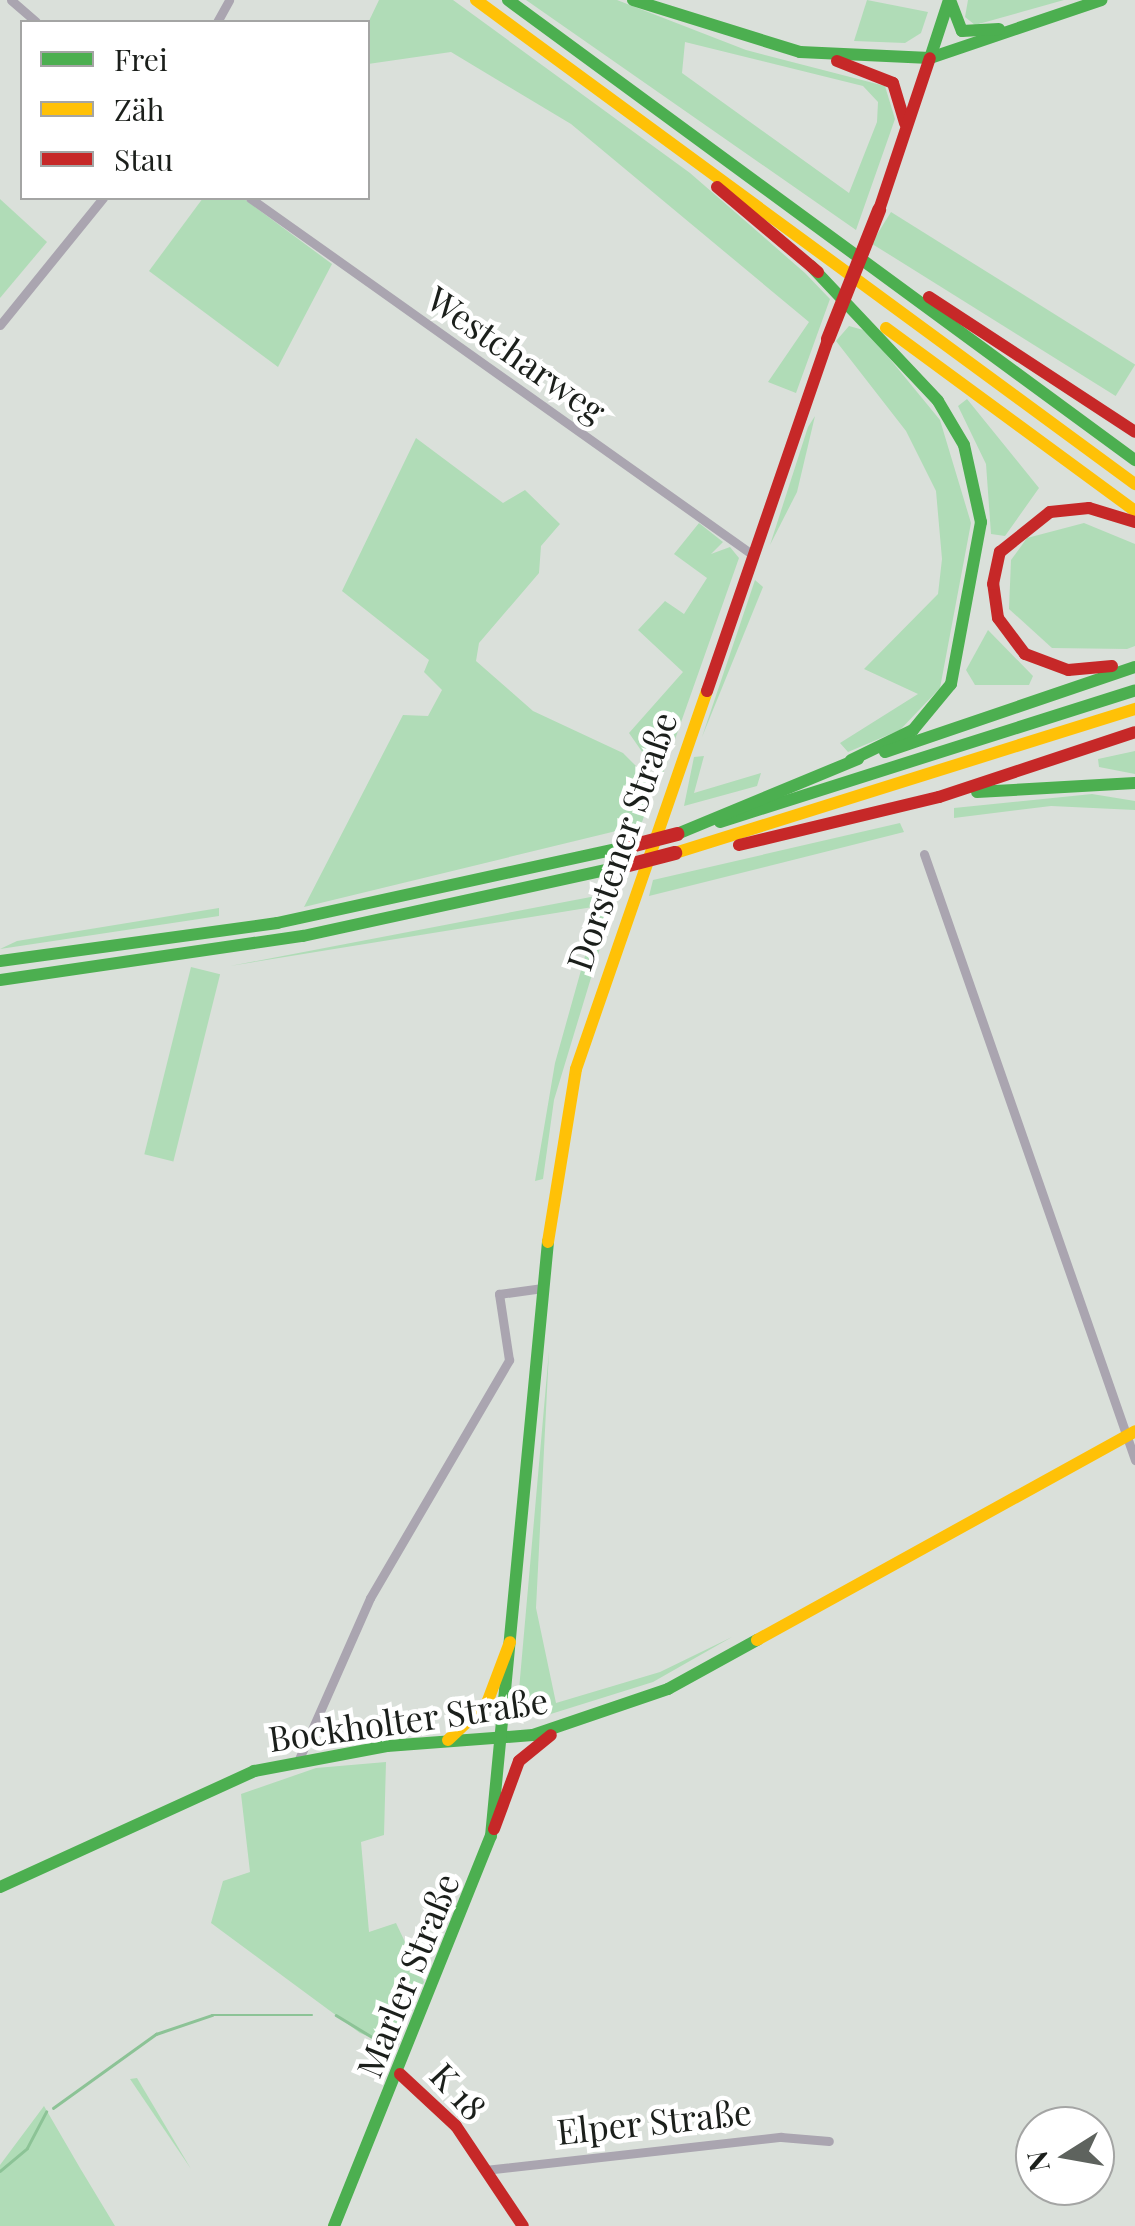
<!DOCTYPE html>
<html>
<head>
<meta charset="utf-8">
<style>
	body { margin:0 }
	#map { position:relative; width:1135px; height:2226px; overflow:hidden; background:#dae0da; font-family:"Playfair Display",serif }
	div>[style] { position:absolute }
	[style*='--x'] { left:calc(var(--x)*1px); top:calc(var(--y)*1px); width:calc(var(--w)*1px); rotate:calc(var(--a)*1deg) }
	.green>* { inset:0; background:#b0dcb7; transform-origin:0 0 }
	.stream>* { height:2.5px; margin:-1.25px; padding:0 1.25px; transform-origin:1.25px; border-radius:1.25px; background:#8cc396 }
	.street>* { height:9px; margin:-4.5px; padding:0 4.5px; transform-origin:4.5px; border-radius:4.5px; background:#aaa5b0 }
	.fast>* { height:12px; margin:-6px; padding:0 6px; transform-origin:6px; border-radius:6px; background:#4caf50 }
	.slow>* { height:12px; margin:-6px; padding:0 6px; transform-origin:6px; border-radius:6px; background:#ffc107 }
	.jam>* { height:12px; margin:-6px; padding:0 6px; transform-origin:6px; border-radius:6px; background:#c62828 }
	.jam-bridge>* { height:14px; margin:-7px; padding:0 7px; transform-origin:7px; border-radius:7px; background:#c62828 }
	span { translate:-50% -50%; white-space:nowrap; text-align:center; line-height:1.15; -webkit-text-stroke:9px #fff; paint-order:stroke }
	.street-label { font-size:35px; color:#1b1f1b }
	.legend { position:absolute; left:20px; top:20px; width:350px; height:180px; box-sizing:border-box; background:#fff; border:2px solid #a4a5a4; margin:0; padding:12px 18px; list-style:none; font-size:30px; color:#1b1f1b }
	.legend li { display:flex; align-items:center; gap:20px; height:50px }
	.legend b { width:50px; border:2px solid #a4a5a4 }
	.north { position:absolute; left:1015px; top:2106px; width:100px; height:100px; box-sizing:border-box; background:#fff; border:2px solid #a4a5a4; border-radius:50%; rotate:259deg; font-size:28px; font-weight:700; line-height:40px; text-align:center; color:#1b1f1b }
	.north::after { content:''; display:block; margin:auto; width:35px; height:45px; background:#5e635e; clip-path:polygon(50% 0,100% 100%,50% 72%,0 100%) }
</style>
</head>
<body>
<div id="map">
	<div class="green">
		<i style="clip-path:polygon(379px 0,453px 0,690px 173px,805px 273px,830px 299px,796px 393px,768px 382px,809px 322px,571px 124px,451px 52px,368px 64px,368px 23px)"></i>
		<i style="clip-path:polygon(evenodd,526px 0,617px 0,746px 50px,885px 86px,895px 119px,856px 230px,526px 0,685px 42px,863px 86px,878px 102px,877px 122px,849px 193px,682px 73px,685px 42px)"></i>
		<i style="clip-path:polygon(867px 0,928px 12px,921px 33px,905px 43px,854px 41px)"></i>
		<i style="clip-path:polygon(968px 0,1064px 0,975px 25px,965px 17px)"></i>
		<i style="clip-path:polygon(203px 198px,243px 198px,332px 264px,278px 367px,149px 271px)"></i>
		<i style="clip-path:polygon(0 199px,47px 242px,0 298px)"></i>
		<i style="left:891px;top:212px;width:288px;height:37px;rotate:32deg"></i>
		<i style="clip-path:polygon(849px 326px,867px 331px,940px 420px,971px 523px,940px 688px,900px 730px,848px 752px,840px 743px,918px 694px,864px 669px,938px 594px,942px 559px,936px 491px,906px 431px,836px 341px)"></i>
		<i style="clip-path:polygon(967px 399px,1039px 488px,1005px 536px,991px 534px,986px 464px,958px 406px)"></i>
		<i style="clip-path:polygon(815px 416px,797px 492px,770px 545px,808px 427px)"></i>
		<i style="clip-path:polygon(416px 438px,503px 503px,525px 490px,560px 524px,541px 546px,539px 573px,479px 643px,476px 661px,533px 711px,623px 753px,655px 785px,641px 825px,304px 907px,403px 715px,428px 716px,442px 690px,424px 672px,429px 660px,342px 591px)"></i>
		<i style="clip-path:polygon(699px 523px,723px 542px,711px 554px,730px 547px,739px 558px,661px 779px,629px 733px,683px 672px,638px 630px,665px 601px,684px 614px,707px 578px,674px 554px)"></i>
		<i style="clip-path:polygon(1084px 523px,1135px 544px,1135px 646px,1127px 649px,1052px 648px,1009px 609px,1011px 560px,1027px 538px)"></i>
		<i style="clip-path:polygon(755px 580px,763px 587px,702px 737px)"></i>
		<i style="clip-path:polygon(988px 630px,1033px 676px,1029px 685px,975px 685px,966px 670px)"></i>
		<i style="clip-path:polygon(1135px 751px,1135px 774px,1099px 767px,1098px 759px)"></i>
		<i style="clip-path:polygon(704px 756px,694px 793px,761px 773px,757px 786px,684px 806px,694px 757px)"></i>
		<i style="clip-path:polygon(1092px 794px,1135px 801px,1135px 810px,1051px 806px,954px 818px,954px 808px)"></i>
		<i style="clip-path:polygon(900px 823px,904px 832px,649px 896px,653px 880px)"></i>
		<i style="clip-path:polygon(617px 892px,554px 1100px,543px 1179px,535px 1181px,555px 1063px,599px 906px,230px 966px)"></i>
		<i style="clip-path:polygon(219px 908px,219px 916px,0 949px,17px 941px)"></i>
		<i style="left:191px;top:967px;width:30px;height:193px;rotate:14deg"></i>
		<i style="clip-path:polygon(549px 1351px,536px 1608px,556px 1703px,660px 1672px,732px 1637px,653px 1682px,538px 1718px,518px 1701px)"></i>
		<i style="clip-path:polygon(386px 1762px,384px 1835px,361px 1842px,369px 1932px,396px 1923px,424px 1982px,395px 2047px,360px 2033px,211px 1923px,223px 1881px,250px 1872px,241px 1794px,316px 1768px)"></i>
		<i style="clip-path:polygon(137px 2078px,191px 2169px,130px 2079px)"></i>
		<i style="clip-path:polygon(44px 2106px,80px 2168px,115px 2226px,0 2226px,0 2165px)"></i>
	</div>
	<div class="stream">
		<i style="--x:336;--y:2015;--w:60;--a:31.3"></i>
		<i style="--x:53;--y:2108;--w:127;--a:-35.7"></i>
		<i style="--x:156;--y:2034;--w:59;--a:-18.7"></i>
		<i style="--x:212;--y:2015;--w:100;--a:0"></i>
		<i style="--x:0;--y:2171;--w:35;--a:-40"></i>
		<i style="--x:27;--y:2148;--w:41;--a:-62.2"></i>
	</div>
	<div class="street">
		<i style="--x:11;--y:0;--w:33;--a:41"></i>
		<i style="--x:217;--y:22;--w:25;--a:-61"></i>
		<i style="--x:250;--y:198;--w:617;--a:35.36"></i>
		<i style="--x:0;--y:325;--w:164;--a:-51"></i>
		<i style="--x:924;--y:854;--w:642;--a:70.8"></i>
		<i style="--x:299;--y:1759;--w:176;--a:-66.2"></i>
		<i style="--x:370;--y:1598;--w:276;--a:-59.7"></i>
		<i style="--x:509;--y:1360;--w:67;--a:-98.6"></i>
		<i style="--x:499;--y:1294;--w:44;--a:-7.8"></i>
		<i style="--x:485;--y:2170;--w:298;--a:-6.4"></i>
		<i style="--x:781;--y:2137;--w:48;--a:4.8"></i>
	</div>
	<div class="fast">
		<i style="--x:508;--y:0;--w:778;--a:36.27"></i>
		<i style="--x:633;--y:0;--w:175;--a:17.3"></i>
		<i style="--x:800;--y:52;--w:130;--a:2.6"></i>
		<i style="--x:930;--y:58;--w:181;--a:-18.7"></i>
		<i style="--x:950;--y:0;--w:33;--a:69"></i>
		<i style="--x:962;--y:31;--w:37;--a:-3"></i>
		<i style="--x:930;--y:58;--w:61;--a:-71.9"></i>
		<i style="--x:811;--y:266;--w:185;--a:46.7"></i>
		<i style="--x:938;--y:401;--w:51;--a:59.4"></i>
		<i style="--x:964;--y:445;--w:79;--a:77.6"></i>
		<i style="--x:981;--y:522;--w:165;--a:100.5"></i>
		<i style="--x:951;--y:684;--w:60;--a:129.6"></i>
		<i style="--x:913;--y:730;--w:69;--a:154.2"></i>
		<i style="--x:885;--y:752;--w:264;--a:-18.8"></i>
		<i style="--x:977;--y:792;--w:158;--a:-3.3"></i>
		<i style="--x:720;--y:822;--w:435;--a:-17.6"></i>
		<i style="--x:677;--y:834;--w:196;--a:-22.5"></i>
		<i style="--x:0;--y:961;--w:280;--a:-7.8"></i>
		<i style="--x:277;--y:923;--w:362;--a:-12.3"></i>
		<i style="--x:0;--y:980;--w:306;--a:-8.3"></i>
		<i style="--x:303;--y:936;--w:330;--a:-12.3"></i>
		<i style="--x:0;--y:1887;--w:279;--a:-24.5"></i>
		<i style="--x:254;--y:1771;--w:135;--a:-10.6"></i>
		<i style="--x:387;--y:1746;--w:146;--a:-4.3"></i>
		<i style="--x:533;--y:1735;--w:143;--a:-18.8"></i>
		<i style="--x:668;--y:1689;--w:102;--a:-28.8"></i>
		<i style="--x:334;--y:2226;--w:420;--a:-68.1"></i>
		<i style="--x:491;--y:1836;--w:597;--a:-84.52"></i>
	</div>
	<div class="slow">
		<i style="--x:476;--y:0;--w:818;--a:36.3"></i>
		<i style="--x:886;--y:328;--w:309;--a:36.3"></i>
		<i style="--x:675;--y:853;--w:482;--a:-17.4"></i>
		<i style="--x:548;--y:1242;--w:175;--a:-80.8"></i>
		<i style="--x:576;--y:1069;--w:400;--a:-70.9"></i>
		<i style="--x:757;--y:1640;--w:432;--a:-28.9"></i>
		<i style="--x:448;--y:1740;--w:54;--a:-43.5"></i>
		<i style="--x:487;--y:1703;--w:65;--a:-69.3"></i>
	</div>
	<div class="jam">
		<i style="--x:837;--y:61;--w:60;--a:21.4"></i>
		<i style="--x:893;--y:83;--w:42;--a:73.3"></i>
		<i style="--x:717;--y:187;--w:132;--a:40.1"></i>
		<i style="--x:879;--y:210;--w:160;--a:-71.5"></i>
		<i style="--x:929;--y:297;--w:246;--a:33.2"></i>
		<i style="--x:1112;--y:666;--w:44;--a:174.8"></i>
		<i style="--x:1068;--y:670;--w:46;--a:-159.6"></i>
		<i style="--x:1025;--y:654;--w:45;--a:-126.9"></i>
		<i style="--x:998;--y:618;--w:34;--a:-98"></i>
		<i style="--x:993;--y:584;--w:33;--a:-78"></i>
		<i style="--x:1000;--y:552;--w:64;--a:-38.7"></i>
		<i style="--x:1050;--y:512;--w:39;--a:-6"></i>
		<i style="--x:1089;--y:508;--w:48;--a:16.9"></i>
		<i style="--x:707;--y:691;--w:372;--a:-71"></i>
		<i style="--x:739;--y:845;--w:206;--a:-13.5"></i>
		<i style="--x:939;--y:797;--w:206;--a:-18.3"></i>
		<i style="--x:494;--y:1829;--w:72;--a:-69.8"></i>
		<i style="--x:519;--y:1761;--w:41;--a:-39.1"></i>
		<i style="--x:400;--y:2074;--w:76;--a:42.9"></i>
		<i style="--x:456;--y:2126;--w:120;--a:56.2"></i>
	</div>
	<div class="jam-bridge">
		<i style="--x:828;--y:339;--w:139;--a:-68.4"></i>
		<i style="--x:631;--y:846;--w:48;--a:-14.6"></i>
		<i style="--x:625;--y:866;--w:52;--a:-14.6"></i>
	</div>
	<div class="street-label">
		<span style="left:517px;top:354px;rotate:35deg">Westcharweg</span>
		<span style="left:621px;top:841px;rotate:-71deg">Dorstener Straße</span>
		<span style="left:408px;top:1719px;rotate:-8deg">Bockholter Straße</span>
		<span style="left:407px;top:1975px;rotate:-68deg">Marler Straße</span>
		<span style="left:459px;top:2091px;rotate:47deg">K 18</span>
		<span style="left:654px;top:2121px;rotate:-6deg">Elper Straße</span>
	</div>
	<ul class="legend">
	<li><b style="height:12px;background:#4caf50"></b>Frei</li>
	<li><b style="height:12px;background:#ffc107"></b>Zäh</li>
	<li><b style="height:12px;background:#c62828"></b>Stau</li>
	</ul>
	<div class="north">N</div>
</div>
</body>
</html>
